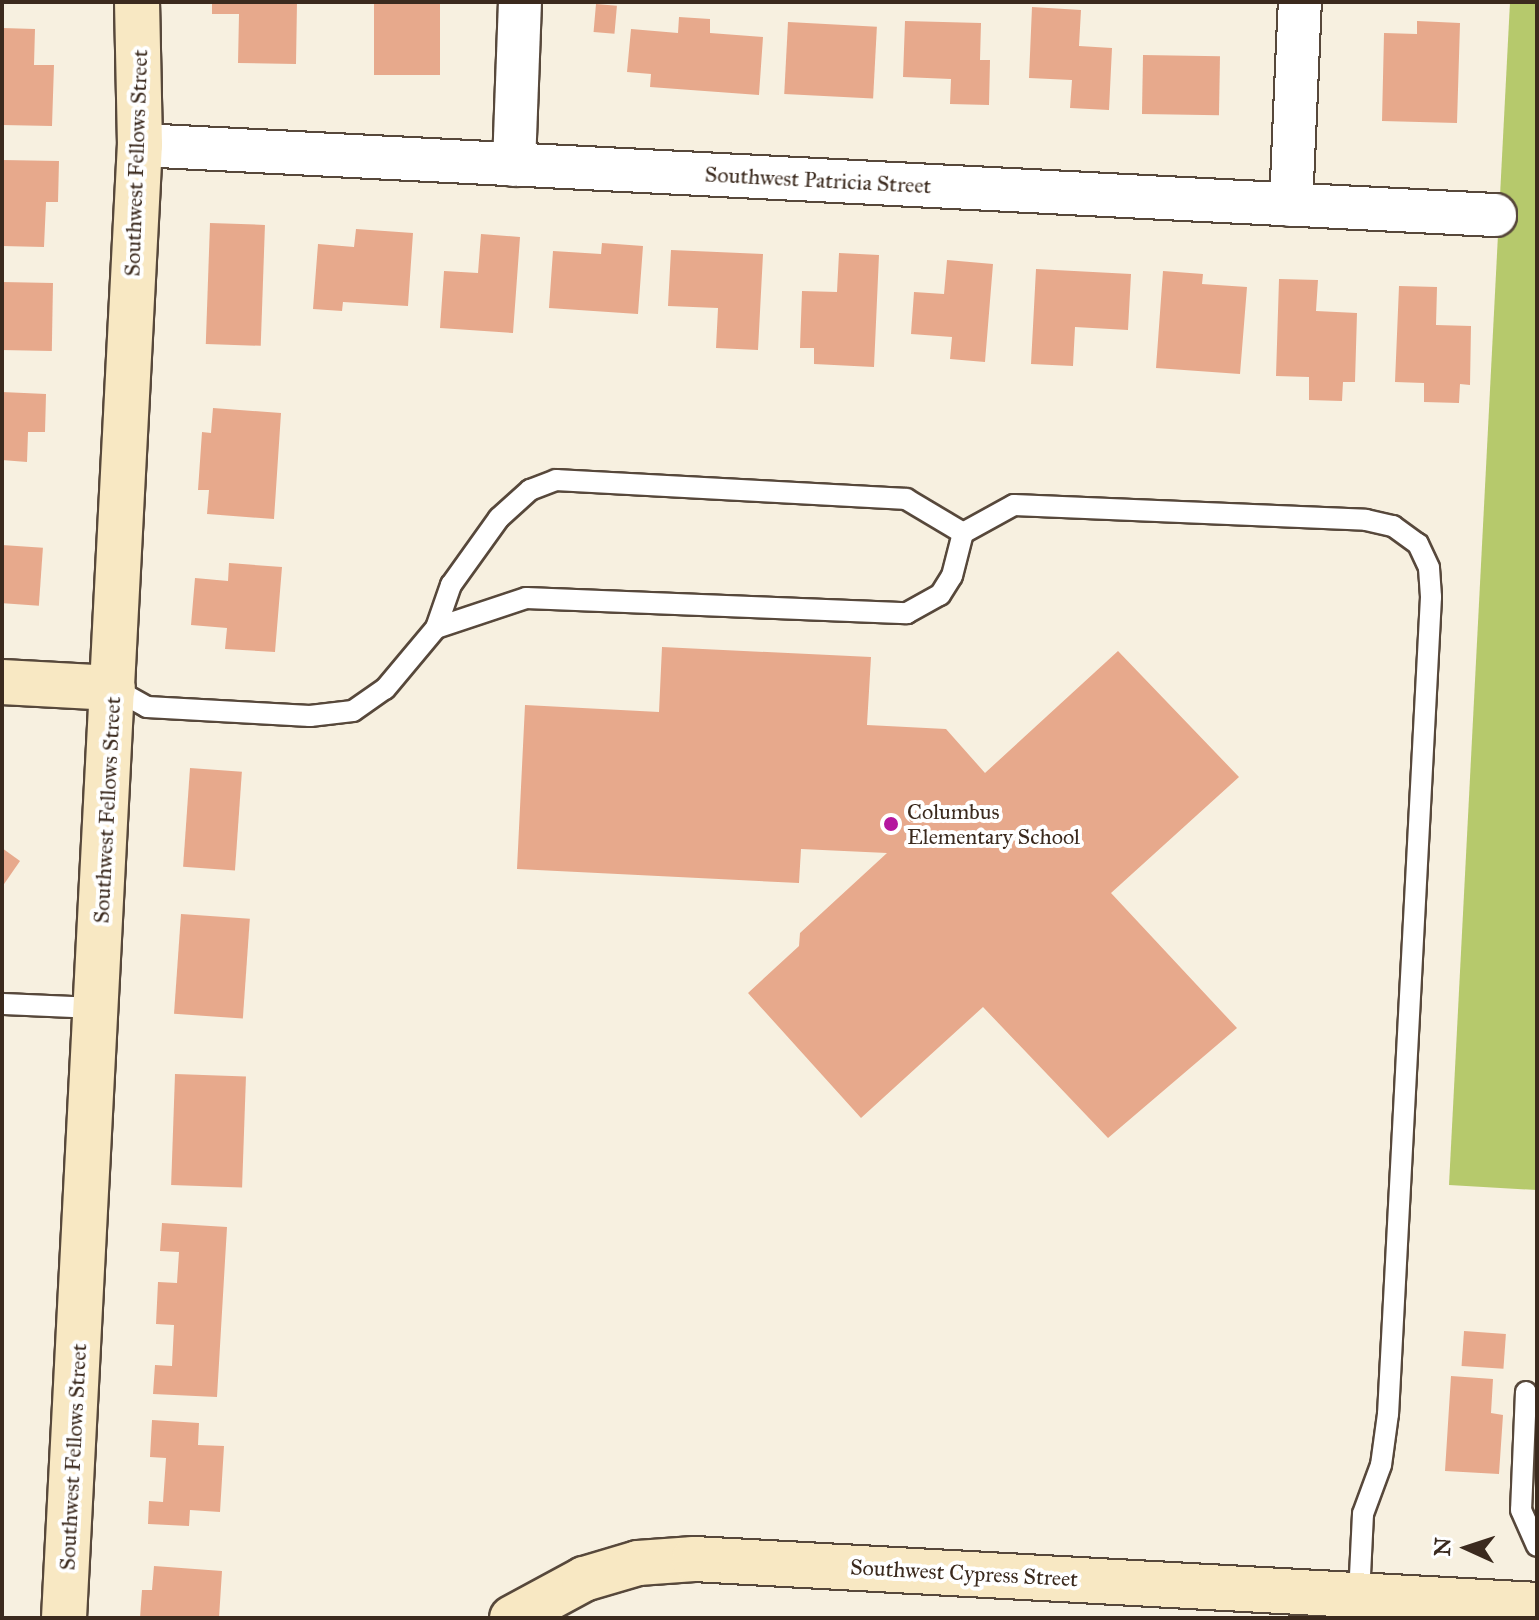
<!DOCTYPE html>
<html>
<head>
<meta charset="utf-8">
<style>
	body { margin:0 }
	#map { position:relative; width:1539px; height:1620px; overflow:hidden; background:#f7f0e0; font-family:"IM FELL Great Primer",serif }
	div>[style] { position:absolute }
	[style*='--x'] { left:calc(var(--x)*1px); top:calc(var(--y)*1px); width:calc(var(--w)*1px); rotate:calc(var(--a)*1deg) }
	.green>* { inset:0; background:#b6c96c }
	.building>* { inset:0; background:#e7a98c; transform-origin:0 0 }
	.roads { filter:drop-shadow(2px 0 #57483b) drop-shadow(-2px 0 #57483b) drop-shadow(0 2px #57483b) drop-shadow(0 -2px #57483b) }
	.lane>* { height:20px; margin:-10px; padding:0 10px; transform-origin:10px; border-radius:10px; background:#fff }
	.street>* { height:42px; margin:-21px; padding:0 21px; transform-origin:21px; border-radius:21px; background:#fff }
	.secondary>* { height:44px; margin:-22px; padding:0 22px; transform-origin:22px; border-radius:22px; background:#f8e8c3 }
	.dots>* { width:22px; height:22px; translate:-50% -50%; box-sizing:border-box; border:4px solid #fff; border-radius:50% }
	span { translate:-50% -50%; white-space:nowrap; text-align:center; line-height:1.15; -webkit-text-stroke:8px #fff; paint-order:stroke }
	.street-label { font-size:22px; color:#3b2a1e }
	.poi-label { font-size:22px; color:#3b2a1e }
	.left { translate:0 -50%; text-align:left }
	.frame { position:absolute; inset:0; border:4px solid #3b2a1e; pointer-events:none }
	.north { position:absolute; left:1427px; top:1508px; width:80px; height:80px; -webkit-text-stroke:6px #fff; paint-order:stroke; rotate:273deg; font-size:22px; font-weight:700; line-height:32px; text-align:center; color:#3b2a1e }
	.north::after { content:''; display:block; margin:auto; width:28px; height:36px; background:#3b2a1e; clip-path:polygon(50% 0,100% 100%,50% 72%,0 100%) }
</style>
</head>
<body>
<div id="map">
	<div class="green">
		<i style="clip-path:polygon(1510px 2px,1537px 2px,1537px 1190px,1449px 1185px)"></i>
	</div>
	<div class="building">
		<i style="clip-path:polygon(212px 2px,297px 2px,296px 64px,238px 63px,239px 14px,212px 14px)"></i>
		<i style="left:374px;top:2px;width:66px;height:73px"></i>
		<i style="left:596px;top:4px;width:21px;height:28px;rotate:5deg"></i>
		<i style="clip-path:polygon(1032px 7px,1081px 10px,1079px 46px,1112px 48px,1109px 110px,1070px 108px,1072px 80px,1029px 78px)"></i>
		<i style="clip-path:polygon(679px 17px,710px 19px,710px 33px,763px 37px,759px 95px,650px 87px,651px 74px,627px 72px,631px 29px,678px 33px)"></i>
		<i style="clip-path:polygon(905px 21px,981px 23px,980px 60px,990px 60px,989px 105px,950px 104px,951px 79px,903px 77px)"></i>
		<i style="clip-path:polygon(1417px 21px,1460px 23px,1457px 123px,1382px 121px,1384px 33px,1417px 34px)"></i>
		<i style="left:788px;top:22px;width:89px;height:72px;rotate:3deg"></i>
		<i style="clip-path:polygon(2px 28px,35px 29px,34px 65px,54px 65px,52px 126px,2px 125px)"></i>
		<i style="left:1143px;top:55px;width:77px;height:59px;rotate:1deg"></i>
		<i style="clip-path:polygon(2px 160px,59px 161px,58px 202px,46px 202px,44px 247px,2px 246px)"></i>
		<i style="left:210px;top:223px;width:55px;height:121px;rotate:2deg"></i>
		<i style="clip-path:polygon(356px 229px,413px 233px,408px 306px,343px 302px,342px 311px,313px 309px,318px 244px,354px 247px)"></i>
		<i style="clip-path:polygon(481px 234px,520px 237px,513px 333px,440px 328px,444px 271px,478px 273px)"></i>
		<i style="clip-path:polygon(602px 243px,643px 246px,638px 314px,549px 308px,553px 251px,601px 254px)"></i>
		<i style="clip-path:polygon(671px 250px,763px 254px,758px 350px,716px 348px,718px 308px,668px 306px)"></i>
		<i style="clip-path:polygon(839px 253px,879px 255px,874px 367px,814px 364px,814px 348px,800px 348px,802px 291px,837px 292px)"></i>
		<i style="clip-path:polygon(947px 260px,993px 264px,985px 362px,950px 359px,952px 337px,911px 334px,914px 292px,944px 294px)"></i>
		<i style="clip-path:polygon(1036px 269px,1131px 274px,1128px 330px,1075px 327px,1073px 366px,1031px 364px)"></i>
		<i style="clip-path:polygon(1163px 271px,1203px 274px,1202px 284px,1247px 287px,1240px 374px,1156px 368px)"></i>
		<i style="clip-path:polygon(1279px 279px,1318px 280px,1316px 311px,1357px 313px,1355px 382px,1343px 382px,1342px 401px,1309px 400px,1309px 377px,1276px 376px)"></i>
		<i style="left:2px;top:282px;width:51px;height:68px;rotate:1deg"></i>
		<i style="clip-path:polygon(1399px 286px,1437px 287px,1436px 325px,1471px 326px,1470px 385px,1460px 384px,1459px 403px,1424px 402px,1424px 383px,1395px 382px)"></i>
		<i style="clip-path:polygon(2px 392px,46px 394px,45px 432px,28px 432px,27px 462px,2px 460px)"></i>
		<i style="clip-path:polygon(213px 408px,281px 413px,274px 519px,207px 514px,209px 490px,198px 490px,202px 432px,211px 433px)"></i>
		<i style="left:2px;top:545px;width:41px;height:58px;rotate:4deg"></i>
		<i style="clip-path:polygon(229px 563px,282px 567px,275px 652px,225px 649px,227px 628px,191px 625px,195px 578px,228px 581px)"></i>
		<i style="clip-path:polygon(662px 647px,871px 657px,867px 725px,946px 729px,985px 773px,1118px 651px,1239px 777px,1111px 893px,1237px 1028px,1108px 1138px,983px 1007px,861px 1118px,748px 993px,799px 946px,800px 933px,887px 853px,801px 849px,799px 883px,517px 869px,525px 705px,659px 712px)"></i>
		<i style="left:190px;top:768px;width:52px;height:99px;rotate:4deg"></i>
		<i style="clip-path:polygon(2px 848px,20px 861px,2px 887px)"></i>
		<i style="left:181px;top:914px;width:69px;height:100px;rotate:4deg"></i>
		<i style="left:175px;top:1074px;width:71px;height:111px;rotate:2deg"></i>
		<i style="clip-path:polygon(162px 1223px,227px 1227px,217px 1397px,153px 1394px,155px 1365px,172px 1366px,174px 1325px,156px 1324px,158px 1282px,177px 1283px,179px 1252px,160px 1251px)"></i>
		<i style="left:1464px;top:1331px;width:42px;height:35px;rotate:4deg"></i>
		<i style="clip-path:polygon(1451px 1376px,1493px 1379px,1491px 1413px,1503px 1415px,1499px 1474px,1445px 1471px)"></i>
		<i style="clip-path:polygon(152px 1420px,199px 1423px,198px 1445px,224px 1446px,220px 1512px,190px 1510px,189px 1526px,148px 1524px,149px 1501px,163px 1502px,166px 1458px,150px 1457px)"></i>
		<i style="clip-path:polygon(154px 1566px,222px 1571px,219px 1618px,140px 1618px,142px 1590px,152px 1590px)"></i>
	</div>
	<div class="roads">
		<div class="lane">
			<i style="--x:436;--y:628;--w:46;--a:-70.8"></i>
			<i style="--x:451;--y:585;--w:82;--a:-54.4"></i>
			<i style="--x:499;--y:518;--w:42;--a:-42.1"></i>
			<i style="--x:530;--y:490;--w:28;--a:-21"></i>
			<i style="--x:556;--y:480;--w:351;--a:3.1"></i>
			<i style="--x:906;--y:499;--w:66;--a:30.8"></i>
			<i style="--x:113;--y:688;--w:39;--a:29"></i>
			<i style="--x:147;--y:707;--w:163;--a:3.2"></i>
			<i style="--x:310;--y:716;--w:43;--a:-6.6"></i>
			<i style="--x:353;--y:711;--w:39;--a:-35"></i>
			<i style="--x:385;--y:689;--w:80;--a:-50.1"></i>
			<i style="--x:436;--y:628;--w:95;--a:-18.4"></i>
			<i style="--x:526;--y:598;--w:381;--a:2.3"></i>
			<i style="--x:907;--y:613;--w:38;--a:-29"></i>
			<i style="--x:940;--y:595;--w:22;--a:-58"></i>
			<i style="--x:952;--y:576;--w:44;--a:-75.7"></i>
			<i style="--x:963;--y:533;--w:58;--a:-28.8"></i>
			<i style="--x:1014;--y:505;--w:352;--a:2.4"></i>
			<i style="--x:1366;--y:520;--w:28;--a:13"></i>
			<i style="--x:1393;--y:526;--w:31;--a:36"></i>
			<i style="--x:1418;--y:544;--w:26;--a:65"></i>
			<i style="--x:1429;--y:568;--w:29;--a:86"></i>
			<i style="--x:1431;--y:597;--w:818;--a:93.01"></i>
			<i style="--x:1388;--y:1414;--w:51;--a:97.8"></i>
			<i style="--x:1381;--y:1465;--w:52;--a:110.2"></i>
			<i style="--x:1363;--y:1514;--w:81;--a:92.8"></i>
			<i style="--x:2;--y:1004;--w:95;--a:2.4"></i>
			<i style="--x:1526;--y:1392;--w:118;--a:92.4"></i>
			<i style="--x:1521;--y:1510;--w:39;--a:66"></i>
		</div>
		<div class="street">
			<i style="--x:140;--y:145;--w:1357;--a:2.96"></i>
			<i style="--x:514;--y:165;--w:163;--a:-87.9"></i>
			<i style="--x:1291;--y:205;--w:203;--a:-87.5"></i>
		</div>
		<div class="secondary">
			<i style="--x:2;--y:682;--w:111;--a:3.1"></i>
			<i style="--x:64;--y:1618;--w:1475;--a:-87.05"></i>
			<i style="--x:140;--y:145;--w:143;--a:-91.2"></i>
			<i style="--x:512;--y:1618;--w:82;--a:-28.4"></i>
			<i style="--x:584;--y:1579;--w:56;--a:-16.5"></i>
			<i style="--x:638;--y:1563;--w:56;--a:-4.1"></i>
			<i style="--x:694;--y:1559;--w:844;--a:3.12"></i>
		</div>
	</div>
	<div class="dots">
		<i style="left:891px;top:824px;background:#b5179e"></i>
	</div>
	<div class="street-label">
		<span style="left:136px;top:163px;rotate:-88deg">Southwest Fellows Street</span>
		<span style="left:818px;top:180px;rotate:3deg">Southwest Patricia Street</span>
		<span style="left:107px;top:810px;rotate:-87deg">Southwest Fellows Street</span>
		<span style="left:73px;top:1457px;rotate:-87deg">Southwest Fellows Street</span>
		<span style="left:964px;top:1573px;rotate:3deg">Southwest Cypress Street</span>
	</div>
	<div class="poi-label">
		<span class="left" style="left:907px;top:824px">Columbus<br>Elementary School</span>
	</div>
	<div class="frame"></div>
	<div class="north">N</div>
</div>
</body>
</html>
